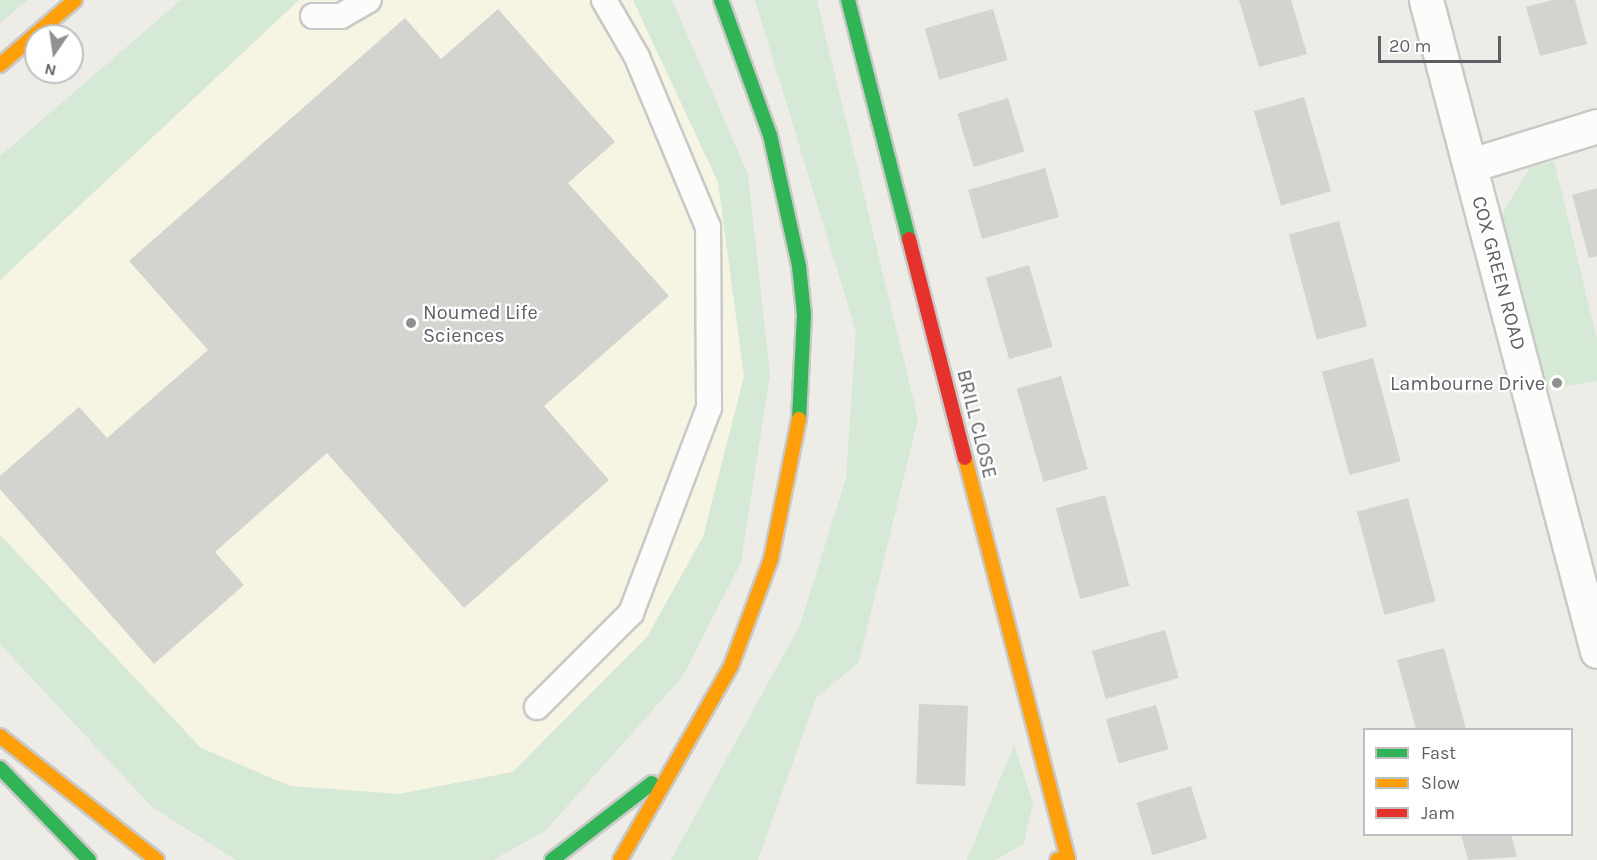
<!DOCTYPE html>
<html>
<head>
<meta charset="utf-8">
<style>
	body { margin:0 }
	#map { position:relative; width:1597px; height:860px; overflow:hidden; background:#edece7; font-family:Karla,sans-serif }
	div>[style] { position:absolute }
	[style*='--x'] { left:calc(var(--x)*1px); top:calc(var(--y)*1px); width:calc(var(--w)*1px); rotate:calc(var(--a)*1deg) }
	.commercial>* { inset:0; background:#f6f4e2 }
	.green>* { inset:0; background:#d6e8d6 }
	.building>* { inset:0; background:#d3d3d0; transform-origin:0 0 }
	.roads { filter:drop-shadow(2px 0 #c9c9c8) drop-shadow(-2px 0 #c9c9c8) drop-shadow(0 2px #c9c9c8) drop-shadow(0 -2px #c9c9c8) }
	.lane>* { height:24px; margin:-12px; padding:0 12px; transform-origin:12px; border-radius:12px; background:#fcfcfb }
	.street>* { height:33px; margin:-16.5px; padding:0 16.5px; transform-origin:16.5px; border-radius:16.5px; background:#fcfcfb }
	.fast>* { height:14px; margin:-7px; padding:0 7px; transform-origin:7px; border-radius:7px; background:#30b455 }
	.slow>* { height:14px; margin:-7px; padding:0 7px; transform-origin:7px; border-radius:7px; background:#ff9f0a }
	.jam>* { height:14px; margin:-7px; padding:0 7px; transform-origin:7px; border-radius:7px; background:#e5322d }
	.dots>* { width:16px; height:16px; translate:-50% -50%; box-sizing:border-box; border:3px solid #fff; border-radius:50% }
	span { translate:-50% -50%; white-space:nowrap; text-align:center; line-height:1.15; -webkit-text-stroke:4.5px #fff; paint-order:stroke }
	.street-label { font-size:20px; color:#5d5f65 }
	.poi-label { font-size:20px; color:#5d5f65 }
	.left { translate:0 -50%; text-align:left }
	.right { translate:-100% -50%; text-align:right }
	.legend { position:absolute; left:1363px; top:728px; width:210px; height:108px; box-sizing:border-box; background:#fff; border:2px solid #bebfc1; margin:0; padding:8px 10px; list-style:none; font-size:18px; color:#5d5f65 }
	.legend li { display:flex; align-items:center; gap:12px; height:30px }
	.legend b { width:30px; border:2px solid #bebfc1 }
	.north { position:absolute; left:24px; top:24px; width:60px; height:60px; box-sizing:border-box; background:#fff; border:2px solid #bebfc1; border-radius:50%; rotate:193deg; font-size:16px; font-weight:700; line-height:24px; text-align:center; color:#5d5f65 }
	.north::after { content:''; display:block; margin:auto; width:21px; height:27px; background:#8f9092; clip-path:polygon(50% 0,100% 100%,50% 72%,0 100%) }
	.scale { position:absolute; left:1378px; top:36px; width:123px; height:27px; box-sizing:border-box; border:3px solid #5d5f65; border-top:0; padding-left:8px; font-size:18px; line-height:21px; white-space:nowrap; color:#5d5f65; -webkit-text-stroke:4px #fff; paint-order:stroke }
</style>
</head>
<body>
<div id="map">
	<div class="commercial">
		<i style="clip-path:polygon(299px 0,633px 0,718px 182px,744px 376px,706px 532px,647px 637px,512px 772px,399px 794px,290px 786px,201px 748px,0 535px,0 280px)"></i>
	</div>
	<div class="green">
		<i style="clip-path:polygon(0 0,28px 0,0 23px)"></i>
		<i style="clip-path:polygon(181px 0,299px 0,0 280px,0 156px)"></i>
		<i style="clip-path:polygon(633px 0,672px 0,748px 174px,770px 375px,741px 562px,683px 676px,545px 831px,493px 860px,236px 860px,152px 807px,0 644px,0 535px,201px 748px,290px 786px,399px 794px,513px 772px,647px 637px,703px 537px,744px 376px,718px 182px)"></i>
		<i style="clip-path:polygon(755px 0,817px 0,918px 419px,859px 662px,816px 698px,758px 860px,671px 860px,800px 625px,846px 478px,856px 332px)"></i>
		<i style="clip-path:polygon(1554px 161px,1597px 339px,1597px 381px,1544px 390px,1497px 222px,1530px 168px)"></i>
		<i style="clip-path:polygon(1014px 745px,1033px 803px,1024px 844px,995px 860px,967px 860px)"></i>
	</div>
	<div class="building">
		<i style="clip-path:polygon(1239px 0,1291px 0,1307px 54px,1259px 67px)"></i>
		<i style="clip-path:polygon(1552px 0,1575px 0,1587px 44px,1540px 56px,1526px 7px)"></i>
		<i style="clip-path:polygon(498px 9px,615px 142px,568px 183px,669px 296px,544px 406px,609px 480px,464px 608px,327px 453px,215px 552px,244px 585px,154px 664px,0 489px,0 476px,79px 407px,107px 438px,208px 350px,129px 261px,405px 18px,441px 59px)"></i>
		<i style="left:993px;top:9px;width:53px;height:71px;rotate:74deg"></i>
		<i style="left:1304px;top:97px;width:98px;height:52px;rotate:74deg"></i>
		<i style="left:1008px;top:98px;width:56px;height:53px;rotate:73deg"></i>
		<i style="left:1045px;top:168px;width:51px;height:80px;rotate:74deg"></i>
		<i style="clip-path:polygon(1597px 188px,1597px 256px,1589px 258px,1572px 195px)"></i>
		<i style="left:1339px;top:221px;width:109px;height:52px;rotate:75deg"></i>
		<i style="left:1029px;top:265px;width:85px;height:45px;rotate:74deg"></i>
		<i style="left:1373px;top:358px;width:107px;height:53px;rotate:75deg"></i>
		<i style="left:1061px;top:376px;width:97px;height:46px;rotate:74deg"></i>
		<i style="left:1105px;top:495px;width:94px;height:51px;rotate:75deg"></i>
		<i style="left:1408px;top:498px;width:107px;height:53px;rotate:75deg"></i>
		<i style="left:1165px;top:630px;width:50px;height:76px;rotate:74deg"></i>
		<i style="clip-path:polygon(1444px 648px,1466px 729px,1416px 729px,1397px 660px)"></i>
		<i style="left:919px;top:704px;width:49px;height:80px;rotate:2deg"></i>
		<i style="left:1156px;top:705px;width:46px;height:52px;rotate:74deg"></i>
		<i style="left:1191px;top:786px;width:55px;height:57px;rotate:73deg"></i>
		<i style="clip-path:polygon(1461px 834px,1511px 834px,1517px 857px,1468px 860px)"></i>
	</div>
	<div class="roads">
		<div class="lane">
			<i style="--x:313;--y:16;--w:28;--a:0"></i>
			<i style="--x:341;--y:16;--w:32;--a:-30"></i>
			<i style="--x:537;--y:707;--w:133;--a:-45"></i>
			<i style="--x:631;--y:613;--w:219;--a:-69.2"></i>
			<i style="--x:709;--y:408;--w:181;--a:-90.3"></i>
			<i style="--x:708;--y:227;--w:184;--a:-112.7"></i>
			<i style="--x:637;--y:57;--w:66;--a:-120.1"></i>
		</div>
		<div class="street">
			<i style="--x:1426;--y:0;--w:673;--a:75.28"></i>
			<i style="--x:1471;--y:165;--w:132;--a:-17.2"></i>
		</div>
		<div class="fast">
			<i style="--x:721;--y:0;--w:144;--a:70.1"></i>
			<i style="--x:770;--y:135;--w:134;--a:77.5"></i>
			<i style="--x:799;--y:266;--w:48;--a:84.1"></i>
			<i style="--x:804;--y:314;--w:105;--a:92.7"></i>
			<i style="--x:848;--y:0;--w:247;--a:75.7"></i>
			<i style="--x:0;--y:768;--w:128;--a:45.9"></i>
			<i style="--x:552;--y:860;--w:126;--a:-37.6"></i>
		</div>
		<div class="slow">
			<i style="--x:0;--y:65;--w:99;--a:-40.9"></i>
			<i style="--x:965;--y:458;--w:413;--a:75.6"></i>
			<i style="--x:1068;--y:858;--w:11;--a:170"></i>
			<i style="--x:0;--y:736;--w:200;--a:38.3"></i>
			<i style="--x:620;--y:860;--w:224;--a:-60.2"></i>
			<i style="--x:731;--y:666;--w:114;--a:-69.5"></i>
			<i style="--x:771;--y:559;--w:143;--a:-78.7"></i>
		</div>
		<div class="jam">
			<i style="--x:909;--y:239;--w:226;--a:75.7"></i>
		</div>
	</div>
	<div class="dots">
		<i style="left:411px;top:323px;background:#8f9092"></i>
		<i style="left:1557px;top:383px;background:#8f9092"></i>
	</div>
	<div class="street-label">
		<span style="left:1499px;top:273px;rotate:75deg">COX GREEN ROAD</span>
		<span style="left:977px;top:424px;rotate:76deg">BRILL CLOSE</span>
	</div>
	<div class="poi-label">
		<span class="left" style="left:423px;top:324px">Noumed Life<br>Sciences</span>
		<span class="right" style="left:1545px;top:383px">Lambourne Drive</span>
	</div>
	<ul class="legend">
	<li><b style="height:8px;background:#30b455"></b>Fast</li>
	<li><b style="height:8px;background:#ff9f0a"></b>Slow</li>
	<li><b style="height:8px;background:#e5322d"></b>Jam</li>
	</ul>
	<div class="north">N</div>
	<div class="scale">20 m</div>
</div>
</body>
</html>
